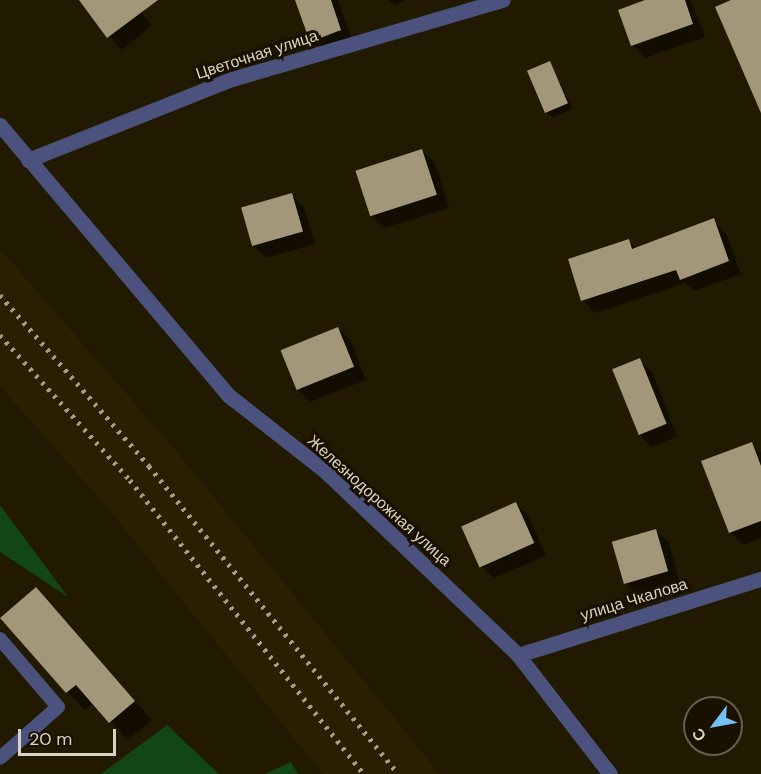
<!DOCTYPE html>
<html>
<head>
<meta charset="utf-8">
<style>
	body { margin:0 }
	#map { position:relative; width:761px; height:774px; overflow:hidden; background:#221a00; font-family:"DM Sans",sans-serif }
	div>[style] { position:absolute }
	[style*='--x'] { left:calc(var(--x)*1px); top:calc(var(--y)*1px); width:calc(var(--w)*1px); rotate:calc(var(--a)*1deg) }
	.built>* { inset:0; background:#2a1f00 }
	.green>* { inset:0; background:#124617 }
	.shadow>* { inset:0; background:#0007 }
	.building>* { inset:0; background:#a29779; transform-origin:0 0 }
	.lane>* { height:14px; margin:-7px; padding:0 7px; transform-origin:7px; border-radius:7px; background:#4a527d }
	.street>* { height:15px; margin:-7.5px; padding:0 7.5px; transform-origin:7.5px; border-radius:7.5px; background:#4a527d }
	.rail>* { height:4.5px; margin-top:-2.25px; transform-origin:0; background:repeating-linear-gradient(90deg,#a49d8a 0 3px,transparent 0 9px) }
	span { translate:-50% -50%; white-space:nowrap; text-align:center; line-height:1.15; -webkit-text-stroke:6px #191000; paint-order:stroke }
	.street-label { font-size:16px; color:#d9d3c3 }
	.north { position:absolute; left:683px; top:696px; width:60px; height:60px; box-sizing:border-box; background:#191000; border:2px solid #665e4e; border-radius:50%; rotate:238deg; font-size:16px; font-weight:700; line-height:24px; text-align:center; color:#d9d3c3 }
	.north::after { content:''; display:block; margin:auto; width:21px; height:27px; background:#74c0f6; clip-path:polygon(50% 0,100% 100%,50% 72%,0 100%) }
	.scale { position:absolute; left:18px; top:729px; width:98px; height:27px; box-sizing:border-box; border:3px solid #d9d3c3; border-top:0; padding-left:8px; font-size:18px; line-height:21px; white-space:nowrap; color:#d9d3c3; -webkit-text-stroke:4px #191000; paint-order:stroke }
</style>
</head>
<body>
<div id="map">
	<div class="built">
		<i style="clip-path:polygon(0 249px,172px 446px,440px 774px,323px 774px,100px 499px,0 386px)"></i>
	</div>
	<div class="green">
		<i style="clip-path:polygon(0 505px,68px 597px,0 552px)"></i>
		<i style="clip-path:polygon(167px 725px,219px 774px,101px 774px)"></i>
		<i style="clip-path:polygon(291px 762px,298px 774px,265px 774px)"></i>
	</div>
	<div class="shadow">
		<i style="clip-path:polygon(81px 0,132px 0,152px 26px,121px 50px)"></i>
		<i style="clip-path:polygon(296px 0,338px 0,353px 43px,324px 53px,311px 41px)"></i>
		<i style="clip-path:polygon(389px 0,407px 0,394px 5px)"></i>
		<i style="clip-path:polygon(650px 0,691px 0,705px 37px,645px 58px,632px 45px)"></i>
		<i style="clip-path:polygon(550px 63px,573px 109px,553px 118px,546px 112px)"></i>
		<i style="clip-path:polygon(422px 150px,435px 163px,449px 208px,384px 228px,371px 216px)"></i>
		<i style="clip-path:polygon(291px 194px,304px 207px,315px 244px,266px 258px,253px 245px)"></i>
		<i style="clip-path:polygon(713px 220px,726px 233px,741px 274px,694px 291px,685px 283px,595px 313px,583px 300px,628px 240px,637px 249px)"></i>
		<i style="clip-path:polygon(338px 328px,351px 341px,366px 380px,310px 402px,297px 389px)"></i>
		<i style="clip-path:polygon(640px 360px,653px 373px,677px 437px,651px 447px,639px 434px)"></i>
		<i style="clip-path:polygon(751px 443px,761px 453px,761px 538px,743px 545px,730px 532px)"></i>
		<i style="clip-path:polygon(516px 503px,529px 516px,546px 556px,493px 578px,480px 565px)"></i>
		<i style="clip-path:polygon(656px 531px,669px 543px,680px 584px,638px 596px,626px 583px)"></i>
		<i style="clip-path:polygon(36px 589px,152px 720px,128px 740px,94px 703px,85px 710px,67px 692px)"></i>
	</div>
	<div class="building">
		<i style="clip-path:polygon(79px 0,158px 0,107px 38px)"></i>
		<i style="clip-path:polygon(295px 0,331px 0,341px 30px,310px 42px)"></i>
		<i style="clip-path:polygon(645px 0,685px 0,693px 24px,631px 46px,618px 10px)"></i>
		<i style="clip-path:polygon(731px 0,761px 0,761px 113px,715px 7px)"></i>
		<i style="left:550px;top:61px;width:46px;height:25px;rotate:67deg"></i>
		<i style="left:422px;top:149px;width:48px;height:70px;rotate:72deg"></i>
		<i style="left:292px;top:193px;width:40px;height:53px;rotate:74deg"></i>
		<i style="clip-path:polygon(714px 218px,729px 261px,680px 280px,676px 270px,581px 301px,568px 259px,629px 239px,632px 249px)"></i>
		<i style="left:338px;top:327px;width:43px;height:62px;rotate:68deg"></i>
		<i style="left:640px;top:358px;width:71px;height:30px;rotate:68deg"></i>
		<i style="clip-path:polygon(752px 442px,761px 466px,761px 521px,729px 533px,701px 461px)"></i>
		<i style="left:516px;top:502px;width:45px;height:60px;rotate:66deg"></i>
		<i style="left:656px;top:529px;width:44px;height:46px;rotate:74deg"></i>
		<i style="clip-path:polygon(36px 587px,135px 701px,109px 723px,76px 685px,66px 693px,0 618px)"></i>
	</div>
	<div class="lane">
		<i style="--x:0;--y:639;--w:89;--a:49.5"></i>
		<i style="--x:58;--y:707;--w:77;--a:138.7"></i>
	</div>
	<div class="street">
		<i style="--x:0;--y:125;--w:353;--a:49.8"></i>
		<i style="--x:228;--y:395;--w:123;--a:38.1"></i>
		<i style="--x:325;--y:471;--w:267;--a:43.6"></i>
		<i style="--x:518;--y:655;--w:150;--a:52.3"></i>
		<i style="--x:28;--y:160;--w:219;--a:-21.7"></i>
		<i style="--x:232;--y:79;--w:282;--a:-16.3"></i>
		<i style="--x:518;--y:655;--w:255;--a:-17.4"></i>
	</div>
	<div class="rail">
		<i style="--x:0;--y:295;--w:227;--a:48.9"></i>
		<i style="--x:149;--y:466;--w:396;--a:51"></i>
		<i style="--x:0;--y:335;--w:195;--a:48.1"></i>
		<i style="--x:130;--y:480;--w:376;--a:51.5"></i>
	</div>
	<div class="street-label">
		<span style="left:257px;top:55px;rotate:-18deg">Цветочная улица</span>
		<span style="left:379px;top:501px;rotate:42deg">Железнодорожная улица</span>
		<span style="left:634px;top:600px;rotate:-17deg">улица Чкалова</span>
	</div>
	<div class="north">С</div>
	<div class="scale">20 m</div>
</div>
</body>
</html>
